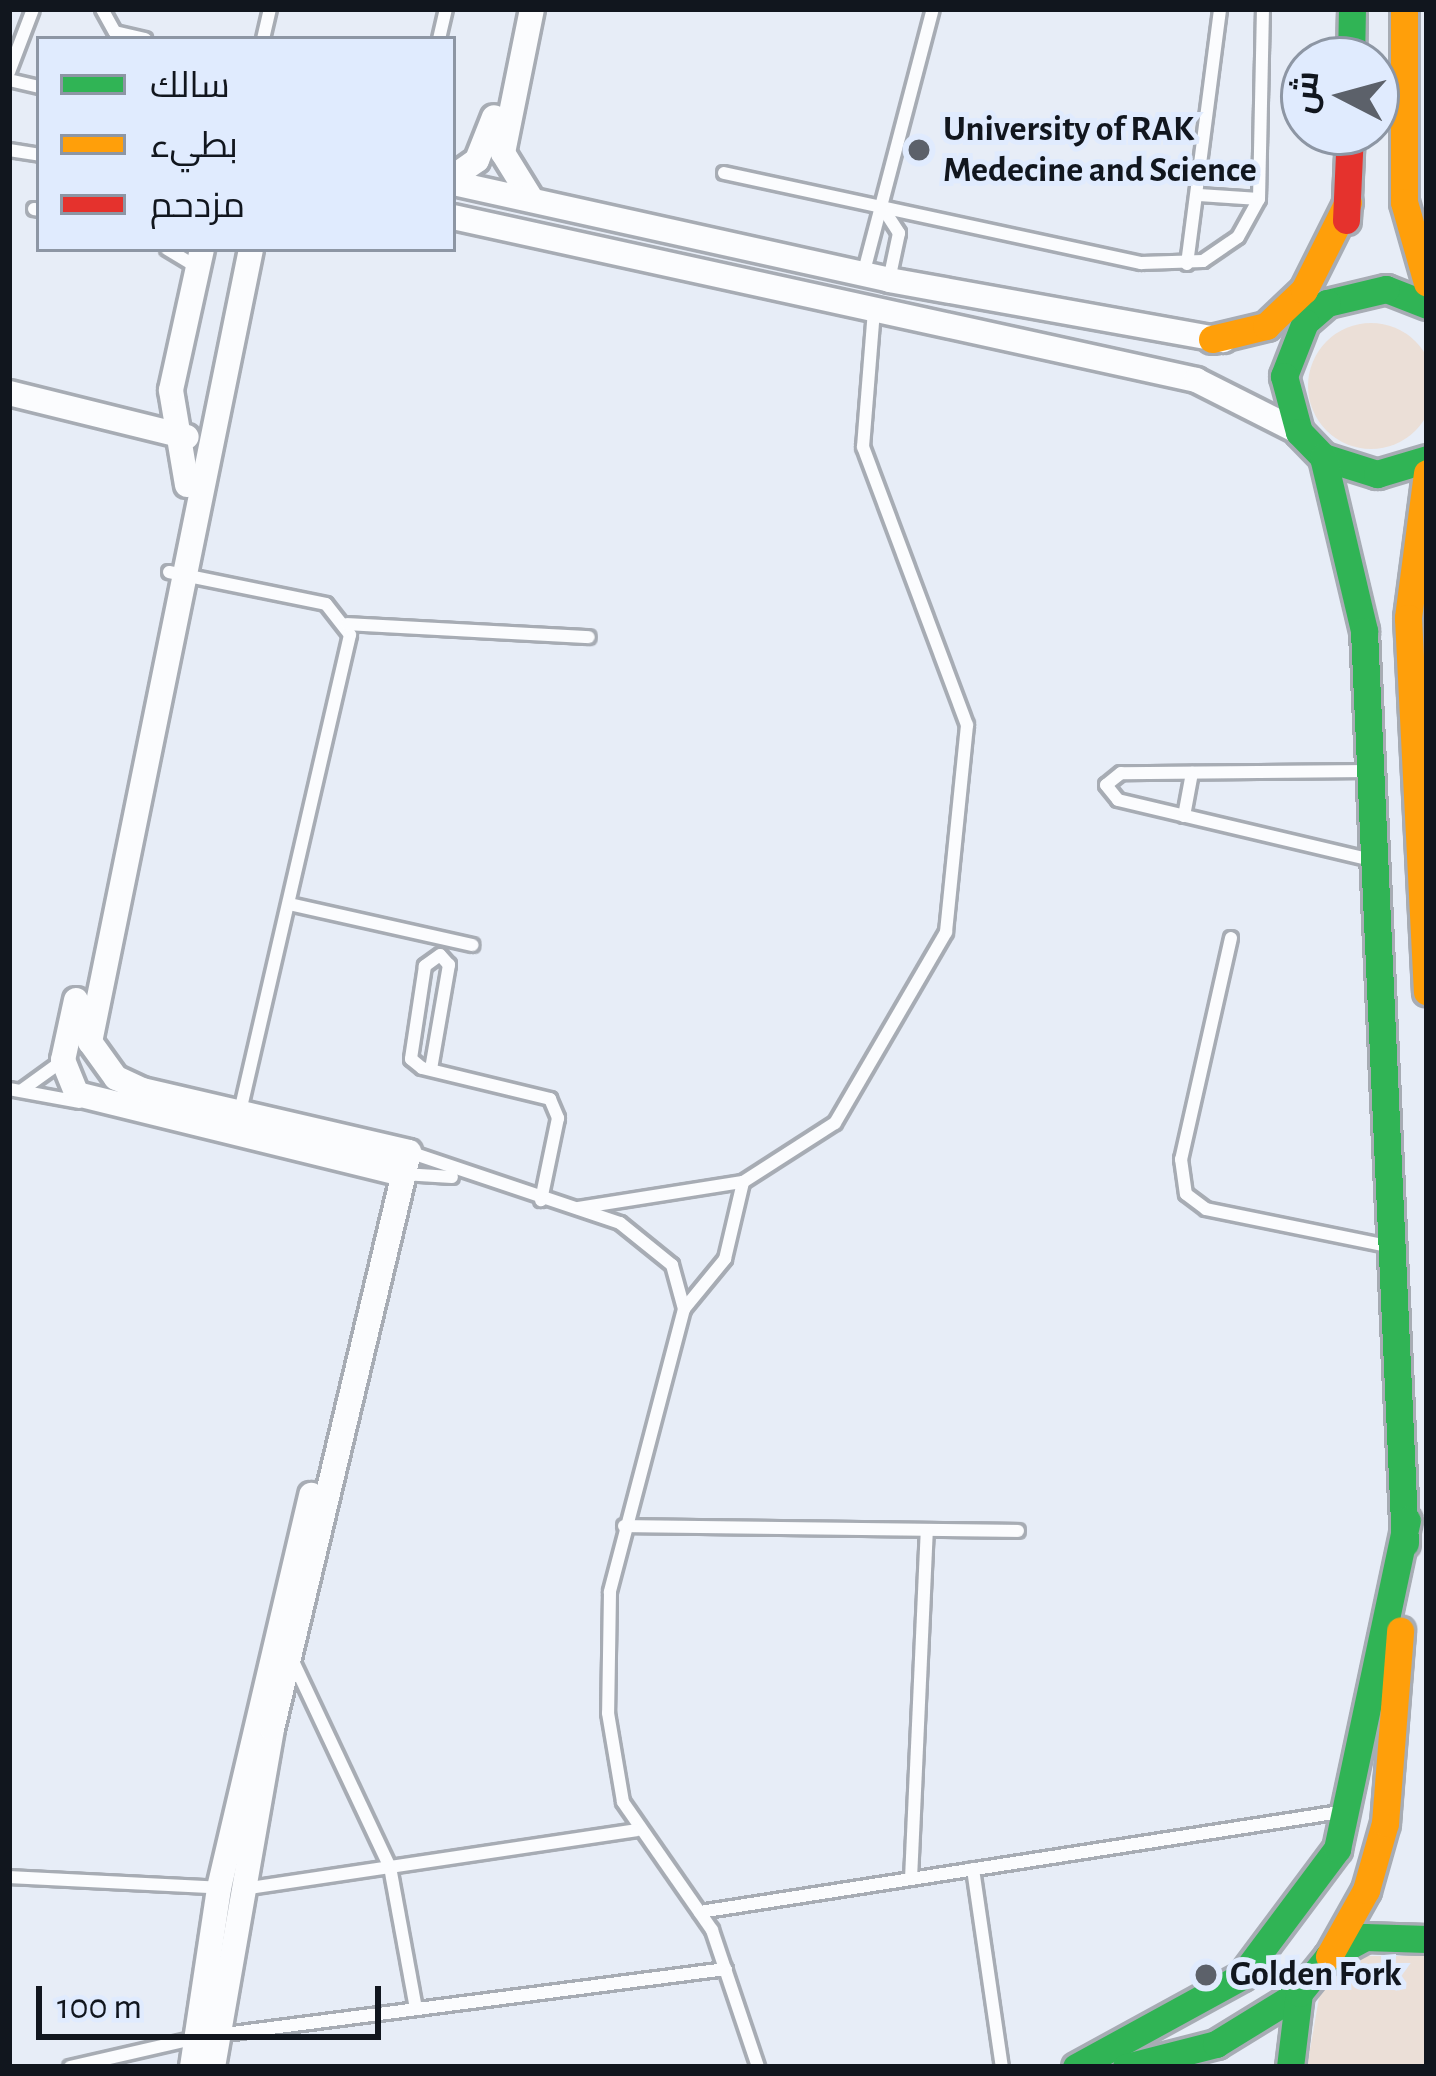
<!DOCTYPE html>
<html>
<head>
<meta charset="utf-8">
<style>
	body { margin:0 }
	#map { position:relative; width:1436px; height:2076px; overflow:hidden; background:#e7edf7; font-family:"Alegreya Sans",Cairo,sans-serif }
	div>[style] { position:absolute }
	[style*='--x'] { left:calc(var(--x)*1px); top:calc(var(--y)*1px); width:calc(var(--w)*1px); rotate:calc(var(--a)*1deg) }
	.green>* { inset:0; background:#ebdfd7 }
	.round { border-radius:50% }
	.roads { filter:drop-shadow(3px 0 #a7acb4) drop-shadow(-3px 0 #a7acb4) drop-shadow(0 3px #a7acb4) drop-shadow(0 -3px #a7acb4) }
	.lane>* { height:12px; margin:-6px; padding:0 6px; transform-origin:6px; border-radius:6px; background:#fbfcfe }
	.street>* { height:24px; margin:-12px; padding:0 12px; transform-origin:12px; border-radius:12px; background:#fbfcfe }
	.fast>* { height:27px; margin:-13.5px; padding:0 13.5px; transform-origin:13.5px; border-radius:13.5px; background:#30b455 }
	.slow>* { height:27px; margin:-13.5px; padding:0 13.5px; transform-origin:13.5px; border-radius:13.5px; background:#ff9f0a }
	.jam>* { height:27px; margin:-13.5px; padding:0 13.5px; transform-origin:13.5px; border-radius:13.5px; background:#e5322d }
	.dots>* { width:33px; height:33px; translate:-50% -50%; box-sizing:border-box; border:6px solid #e0ebfe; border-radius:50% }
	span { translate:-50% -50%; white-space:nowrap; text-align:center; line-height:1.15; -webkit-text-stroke:10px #e0ebfe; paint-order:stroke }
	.poi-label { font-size:36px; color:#11161e; font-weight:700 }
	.left { translate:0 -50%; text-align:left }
	.frame { position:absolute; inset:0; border:12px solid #11161e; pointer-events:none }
	.legend { position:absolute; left:36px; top:36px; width:420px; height:216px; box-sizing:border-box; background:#e0ebfe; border:3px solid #8d96a4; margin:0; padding:15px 21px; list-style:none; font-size:36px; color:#11161e }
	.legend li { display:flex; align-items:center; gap:24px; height:60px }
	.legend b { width:60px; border:3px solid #8d96a4 }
	.north { position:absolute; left:1280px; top:36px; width:120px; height:120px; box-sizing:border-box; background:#e0ebfe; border:3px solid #8d96a4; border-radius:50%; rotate:276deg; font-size:33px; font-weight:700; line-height:48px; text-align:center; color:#11161e }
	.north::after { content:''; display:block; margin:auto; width:42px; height:54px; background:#5c616a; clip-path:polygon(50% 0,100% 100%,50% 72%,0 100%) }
	.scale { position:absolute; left:36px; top:1986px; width:345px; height:54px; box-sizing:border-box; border:6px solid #11161e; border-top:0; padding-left:15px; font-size:36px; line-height:42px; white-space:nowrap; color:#11161e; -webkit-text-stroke:9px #e0ebfe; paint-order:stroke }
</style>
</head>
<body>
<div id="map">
	<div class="green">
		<i class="round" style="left:1308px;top:323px;width:126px;height:126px"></i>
		<i style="clip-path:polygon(1361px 1956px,1427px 1956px,1427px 2067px,1307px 2067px,1321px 1986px)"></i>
	</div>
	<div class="roads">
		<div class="lane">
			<i style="--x:102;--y:9;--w:26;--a:61"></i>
			<i style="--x:115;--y:32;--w:31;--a:13"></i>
			<i style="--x:263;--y:39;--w:31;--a:-77"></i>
			<i style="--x:439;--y:39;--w:31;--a:-77"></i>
			<i style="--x:9;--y:72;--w:67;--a:-69.1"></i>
			<i style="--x:9;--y:80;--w:31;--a:13"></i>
			<i style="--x:9;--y:150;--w:30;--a:9"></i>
			<i style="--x:724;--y:173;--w:427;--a:12.2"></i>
			<i style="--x:1141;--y:263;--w:62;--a:-1.8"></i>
			<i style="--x:1203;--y:261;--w:42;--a:-34.4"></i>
			<i style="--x:1238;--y:237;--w:43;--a:-61.1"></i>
			<i style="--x:1259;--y:199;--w:190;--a:-88.8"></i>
			<i style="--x:1199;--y:195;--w:60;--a:3.8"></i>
			<i style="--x:34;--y:209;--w:5;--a:11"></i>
			<i style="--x:886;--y:213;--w:24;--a:57"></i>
			<i style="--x:899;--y:233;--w:48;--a:102"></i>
			<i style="--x:167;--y:249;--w:35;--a:31"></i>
			<i style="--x:1187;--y:264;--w:257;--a:-82.6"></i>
			<i style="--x:863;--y:275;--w:275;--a:-75.3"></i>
			<i style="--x:169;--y:572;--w:160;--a:11.5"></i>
			<i style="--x:326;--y:604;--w:39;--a:52"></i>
			<i style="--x:350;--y:635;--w:490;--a:103"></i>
			<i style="--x:347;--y:624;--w:242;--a:3.1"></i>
			<i style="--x:1369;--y:771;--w:248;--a:179.5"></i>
			<i style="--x:1121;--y:773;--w:19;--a:141"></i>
			<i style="--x:1106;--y:785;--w:19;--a:51"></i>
			<i style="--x:1118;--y:800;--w:260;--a:13.3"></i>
			<i style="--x:1184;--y:816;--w:44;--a:-79.5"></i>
			<i style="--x:289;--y:904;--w:188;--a:12.6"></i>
			<i style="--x:1231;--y:938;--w:227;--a:102.7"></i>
			<i style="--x:1181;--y:1159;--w:35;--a:82"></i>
			<i style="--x:1186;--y:1194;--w:25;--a:37"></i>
			<i style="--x:1206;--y:1209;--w:186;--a:11.5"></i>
			<i style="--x:431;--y:1069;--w:106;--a:-80.2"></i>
			<i style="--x:449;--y:965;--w:13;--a:-132"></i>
			<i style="--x:440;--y:955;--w:19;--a:144"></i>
			<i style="--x:425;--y:966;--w:94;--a:98.6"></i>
			<i style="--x:411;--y:1059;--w:14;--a:39"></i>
			<i style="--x:422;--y:1068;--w:132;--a:13.6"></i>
			<i style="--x:550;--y:1099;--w:21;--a:67"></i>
			<i style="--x:558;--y:1118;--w:84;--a:101.7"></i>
			<i style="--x:9;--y:1089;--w:71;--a:10.5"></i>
			<i style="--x:22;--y:1090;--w:49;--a:-35.9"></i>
			<i style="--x:409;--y:1152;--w:223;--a:18.6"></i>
			<i style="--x:620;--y:1223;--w:67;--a:38.9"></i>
			<i style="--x:672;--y:1265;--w:46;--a:74.7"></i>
			<i style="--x:684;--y:1309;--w:293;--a:104.7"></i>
			<i style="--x:610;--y:1592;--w:121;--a:90.9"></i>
			<i style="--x:608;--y:1713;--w:90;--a:80.4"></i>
			<i style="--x:623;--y:1802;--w:156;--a:55.2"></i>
			<i style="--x:712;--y:1930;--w:145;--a:71.4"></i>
			<i style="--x:403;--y:1174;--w:49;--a:3.5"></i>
			<i style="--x:578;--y:1208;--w:167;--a:-9"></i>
			<i style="--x:684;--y:1309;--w:65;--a:-50.6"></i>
			<i style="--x:725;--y:1259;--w:79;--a:-76.8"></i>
			<i style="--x:743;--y:1182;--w:109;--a:-32.7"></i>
			<i style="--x:835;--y:1123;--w:221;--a:-59.8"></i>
			<i style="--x:946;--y:932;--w:208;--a:-84.2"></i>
			<i style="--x:967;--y:725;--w:297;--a:-110.5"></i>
			<i style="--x:863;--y:447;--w:137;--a:-85.4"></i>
			<i style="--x:624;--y:1526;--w:394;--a:0.7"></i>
			<i style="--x:291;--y:1657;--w:232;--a:64.8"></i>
			<i style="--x:390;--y:1867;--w:144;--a:79.6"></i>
			<i style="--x:973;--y:1869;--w:200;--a:81.7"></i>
			<i style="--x:9;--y:1877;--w:214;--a:2.9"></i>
			<i style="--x:911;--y:1879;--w:349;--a:-87.4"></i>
			<i style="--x:243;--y:1889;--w:398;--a:-8.5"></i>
			<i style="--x:700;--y:1912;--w:642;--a:-8.88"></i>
			<i style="--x:217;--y:2035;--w:513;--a:-7.39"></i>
			<i style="--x:70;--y:2067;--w:130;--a:-12.9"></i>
		</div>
		<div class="street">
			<i style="--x:532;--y:9;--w:147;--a:101.4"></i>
			<i style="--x:503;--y:153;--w:55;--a:58.3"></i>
			<i style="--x:453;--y:177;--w:29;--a:-35"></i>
			<i style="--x:477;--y:160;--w:46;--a:-68.4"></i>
			<i style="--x:453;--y:183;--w:447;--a:12.5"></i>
			<i style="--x:889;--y:280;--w:340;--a:10.2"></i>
			<i style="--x:453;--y:217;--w:761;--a:12.37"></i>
			<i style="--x:1196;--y:380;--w:115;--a:26.8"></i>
			<i style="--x:9;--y:393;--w:183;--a:13.9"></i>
			<i style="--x:187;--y:485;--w:96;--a:-99.6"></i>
			<i style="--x:171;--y:390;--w:144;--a:-77.6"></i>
			<i style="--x:76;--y:1000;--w:61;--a:102.2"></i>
			<i style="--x:63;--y:1060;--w:37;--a:68"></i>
			<i style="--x:77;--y:1094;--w:336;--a:13.8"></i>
			<i style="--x:192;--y:2067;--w:181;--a:-81.4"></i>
			<i style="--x:219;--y:1888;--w:404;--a:-76.8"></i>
			<i style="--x:213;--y:2067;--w:343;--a:-80.1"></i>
			<i style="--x:272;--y:1729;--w:593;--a:-76.64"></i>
			<i style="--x:409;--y:1152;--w:274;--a:-166.9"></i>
			<i style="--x:142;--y:1090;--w:29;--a:-155"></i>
			<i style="--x:116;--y:1078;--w:44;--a:-125.8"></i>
			<i style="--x:90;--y:1042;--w:809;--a:-78.52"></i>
		</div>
		<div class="fast">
			<i style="--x:1351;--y:60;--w:51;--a:-88.9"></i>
			<i style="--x:1427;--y:305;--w:44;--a:-158.7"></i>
			<i style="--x:1386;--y:289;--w:61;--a:166.7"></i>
			<i style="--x:1327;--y:303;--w:29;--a:139"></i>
			<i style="--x:1305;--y:322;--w:58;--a:111.3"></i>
			<i style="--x:1284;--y:376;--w:58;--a:75"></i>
			<i style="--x:1299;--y:432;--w:35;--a:46"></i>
			<i style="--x:1323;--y:457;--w:57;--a:17.5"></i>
			<i style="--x:1377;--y:474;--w:52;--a:-16.7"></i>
			<i style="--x:1323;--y:457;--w:179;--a:76.7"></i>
			<i style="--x:1364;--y:631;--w:913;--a:87.43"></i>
			<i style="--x:1076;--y:2067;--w:189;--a:-28.7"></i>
			<i style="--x:1242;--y:1976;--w:159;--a:-53.2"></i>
			<i style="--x:1337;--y:1849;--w:336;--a:-78"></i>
			<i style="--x:1126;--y:2067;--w:93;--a:-14.3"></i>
			<i style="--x:1216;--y:2044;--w:97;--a:-31.6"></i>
			<i style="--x:1290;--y:2067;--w:75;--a:-83.1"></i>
			<i style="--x:1299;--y:1993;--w:46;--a:-51.1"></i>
			<i style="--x:1328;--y:1957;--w:42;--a:-28.4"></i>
			<i style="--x:1365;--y:1937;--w:62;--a:1.8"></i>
		</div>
		<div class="slow">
			<i style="--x:1404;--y:9;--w:193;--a:90"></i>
			<i style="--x:1404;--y:202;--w:84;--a:74.1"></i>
			<i style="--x:1212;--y:339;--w:56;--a:-13.5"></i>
			<i style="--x:1266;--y:326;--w:52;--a:-43.5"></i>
			<i style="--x:1304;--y:290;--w:98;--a:-63.4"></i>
			<i style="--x:1427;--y:473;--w:146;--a:97.5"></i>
			<i style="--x:1408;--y:618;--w:374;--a:87.1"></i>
			<i style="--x:1329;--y:1956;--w:76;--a:-60.7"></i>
			<i style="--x:1366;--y:1890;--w:70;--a:-74.2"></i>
			<i style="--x:1385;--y:1823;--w:193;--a:-85.5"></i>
		</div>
		<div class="jam">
			<i style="--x:1346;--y:220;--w:88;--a:-87.4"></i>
		</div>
	</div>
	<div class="dots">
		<i style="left:919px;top:150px;background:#5c616a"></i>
		<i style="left:1206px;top:1975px;background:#5c616a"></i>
	</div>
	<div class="poi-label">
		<span class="left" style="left:943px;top:150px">University of RAK<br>Medecine and Science</span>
		<span class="left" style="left:1230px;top:1975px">Golden Fork</span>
	</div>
	<div class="frame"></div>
	<ul class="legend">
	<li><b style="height:15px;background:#30b455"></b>سالك</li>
	<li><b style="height:15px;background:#ff9f0a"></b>بطيء</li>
	<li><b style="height:15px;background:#e5322d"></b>مزدحم</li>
	</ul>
	<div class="north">ش</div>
	<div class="scale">100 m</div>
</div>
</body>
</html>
